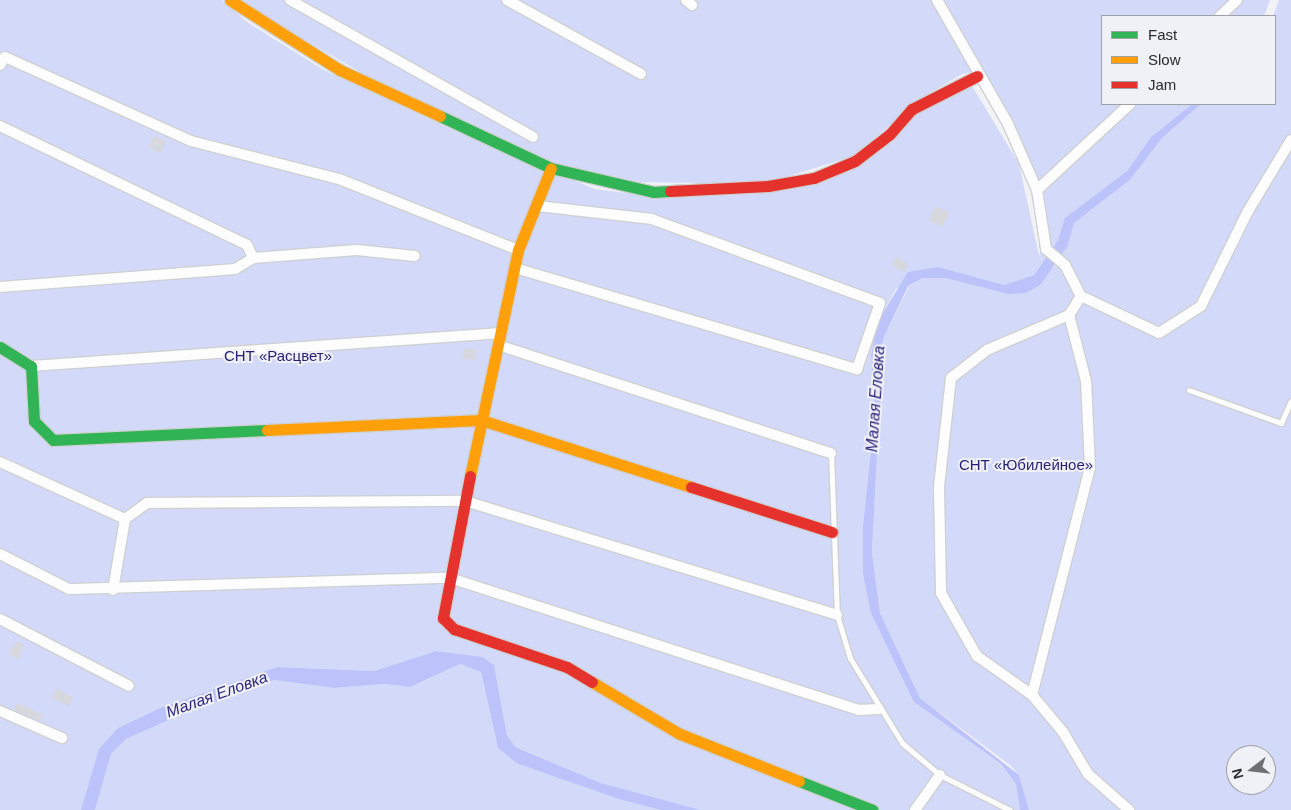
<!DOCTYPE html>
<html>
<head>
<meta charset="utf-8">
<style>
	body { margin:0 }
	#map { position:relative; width:1291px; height:810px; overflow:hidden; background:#f1f2f5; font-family:Helvetica,sans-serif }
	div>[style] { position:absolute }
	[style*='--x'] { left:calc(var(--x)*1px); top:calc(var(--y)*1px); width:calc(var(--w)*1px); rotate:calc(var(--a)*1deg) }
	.green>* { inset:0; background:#d3d9f9 }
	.water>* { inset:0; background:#bcc3fa }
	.building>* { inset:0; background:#d6d8de; transform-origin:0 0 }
	.roads { filter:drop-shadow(1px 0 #cfd0d2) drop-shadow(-1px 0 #cfd0d2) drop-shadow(0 1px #cfd0d2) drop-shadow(0 -1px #cfd0d2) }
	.lane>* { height:5px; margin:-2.5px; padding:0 2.5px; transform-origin:2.5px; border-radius:2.5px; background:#fdfdfe }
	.street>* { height:10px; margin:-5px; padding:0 5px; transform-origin:5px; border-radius:5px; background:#fdfdfe }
	.fast>* { height:11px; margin:-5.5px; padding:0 5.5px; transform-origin:5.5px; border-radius:5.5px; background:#30b455 }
	.slow>* { height:11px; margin:-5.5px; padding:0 5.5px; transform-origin:5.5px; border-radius:5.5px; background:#ff9f0a }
	.jam>* { height:11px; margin:-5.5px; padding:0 5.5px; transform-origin:5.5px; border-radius:5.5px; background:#e5322d }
	span { translate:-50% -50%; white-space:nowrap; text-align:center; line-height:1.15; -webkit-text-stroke:4px #f0f1f6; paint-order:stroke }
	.park-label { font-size:15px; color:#251e74 }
	.water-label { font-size:16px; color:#2a257c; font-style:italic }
	.legend { position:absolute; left:1101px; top:15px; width:175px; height:90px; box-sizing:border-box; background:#f0f1f6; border:1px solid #a0a1a5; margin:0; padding:6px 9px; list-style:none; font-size:15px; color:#292a2b }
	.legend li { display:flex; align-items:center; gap:10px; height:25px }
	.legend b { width:25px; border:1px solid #a0a1a5 }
	.north { position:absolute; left:1226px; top:745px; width:50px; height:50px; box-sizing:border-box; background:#f0f1f6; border:1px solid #a0a1a5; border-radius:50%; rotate:254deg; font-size:14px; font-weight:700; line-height:20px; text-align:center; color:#292a2b }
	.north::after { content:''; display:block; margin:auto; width:18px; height:22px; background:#6f7072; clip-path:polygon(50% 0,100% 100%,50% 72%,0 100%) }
</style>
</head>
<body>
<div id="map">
	<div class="green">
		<i style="clip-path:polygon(0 0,222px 0,247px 22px,322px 69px,455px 131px,595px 189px,665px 198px,735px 195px,815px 181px,897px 131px,927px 106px,972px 86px,1019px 164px,1039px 256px,1047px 227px,1044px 194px,982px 70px,962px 74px,920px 99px,854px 156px,763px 184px,640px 182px,568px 169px,383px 85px,235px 0,1270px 0,1264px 16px,1102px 16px,1102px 104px,1192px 104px,1151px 137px,1127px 171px,1066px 218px,1058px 240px,1034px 275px,1004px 285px,939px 267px,896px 289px,881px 316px,871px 354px,875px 413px,863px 574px,914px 702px,1001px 764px,1016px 783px,1020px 810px,701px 810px,601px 783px,515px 747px,507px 735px,494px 665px,483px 657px,436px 651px,374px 671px,277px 667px,160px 708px,118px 728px,81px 810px,0 810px)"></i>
		<i style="clip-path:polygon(evenodd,1279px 0,1291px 0,1291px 810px,1029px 810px,1019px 775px,1010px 765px,920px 698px,880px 613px,872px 552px,883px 339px,909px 286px,923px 278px,945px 278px,1008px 294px,1056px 265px,1074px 223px,1130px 180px,1162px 138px,1201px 104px,1275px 104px,1273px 16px,1279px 0,1236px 755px,1266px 755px,1266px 785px,1236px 785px,1236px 755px)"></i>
		<i style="clip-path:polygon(460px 664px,481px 672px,498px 748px,516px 763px,661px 810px,95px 810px,111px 754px,126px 739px,169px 720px,274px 680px,334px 688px,384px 684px,410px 687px)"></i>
	</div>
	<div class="water">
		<i style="clip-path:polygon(1192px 104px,1201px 104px,1162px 138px,1130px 180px,1074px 223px,1067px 247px,1041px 284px,1026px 293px,1008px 294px,945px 278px,923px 278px,908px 286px,883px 339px,872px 552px,880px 613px,920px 698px,1019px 775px,1029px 810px,1020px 810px,1016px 784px,1001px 764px,914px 702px,871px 613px,863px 574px,863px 527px,875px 413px,871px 354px,875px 336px,881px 316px,908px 272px,939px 267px,1004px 285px,1034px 275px,1058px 240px,1065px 218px,1127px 171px,1151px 137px)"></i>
		<i style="clip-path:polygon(436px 651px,483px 657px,494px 665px,507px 735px,515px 747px,601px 783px,701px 810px,661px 810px,619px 799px,516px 763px,498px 748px,481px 672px,460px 664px,410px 687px,384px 684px,334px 688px,274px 680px,169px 720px,126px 739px,111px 754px,95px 810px,81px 810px,99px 749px,118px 728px,160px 708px,277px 667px,374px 671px)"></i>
	</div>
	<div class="building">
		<i style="left:154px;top:136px;width:13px;height:13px;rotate:23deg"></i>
		<i style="left:935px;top:206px;width:15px;height:16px;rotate:23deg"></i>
		<i style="left:896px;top:257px;width:14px;height:9px;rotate:30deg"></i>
		<i style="left:464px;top:348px;width:13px;height:10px;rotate:9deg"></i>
		<i style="left:16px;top:641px;width:10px;height:15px;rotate:29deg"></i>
		<i style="left:56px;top:689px;width:19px;height:10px;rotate:25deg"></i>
		<i style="clip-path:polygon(18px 703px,43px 715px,41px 721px,14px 710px)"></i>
	</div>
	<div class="roads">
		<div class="lane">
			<i style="--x:1189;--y:390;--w:98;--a:19.7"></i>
			<i style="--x:1281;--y:423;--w:24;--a:-66"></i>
			<i style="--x:831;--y:453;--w:162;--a:87.9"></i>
			<i style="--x:837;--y:615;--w:45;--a:73.2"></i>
			<i style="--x:850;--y:658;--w:100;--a:58.5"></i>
			<i style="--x:902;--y:743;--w:50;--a:40.1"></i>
			<i style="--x:940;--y:775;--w:78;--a:26.6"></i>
		</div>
		<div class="street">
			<i style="--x:290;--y:0;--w:279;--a:29.4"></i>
			<i style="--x:507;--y:0;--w:153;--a:28.9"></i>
			<i style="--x:686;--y:0;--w:8;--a:40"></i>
			<i style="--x:937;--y:0;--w:143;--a:60.2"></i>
			<i style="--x:1008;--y:124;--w:72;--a:66.3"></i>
			<i style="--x:1037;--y:190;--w:60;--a:81.3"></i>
			<i style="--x:1046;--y:249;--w:25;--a:40"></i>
			<i style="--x:1065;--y:265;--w:35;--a:63"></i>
			<i style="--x:1081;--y:296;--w:86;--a:25.4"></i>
			<i style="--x:1159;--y:333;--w:50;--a:-32.7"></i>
			<i style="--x:1201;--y:306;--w:106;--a:-63.7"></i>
			<i style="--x:1248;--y:211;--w:83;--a:-58.8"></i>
			<i style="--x:1220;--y:16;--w:23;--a:-43"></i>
			<i style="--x:0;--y:65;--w:9;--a:-58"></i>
			<i style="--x:5;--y:57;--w:204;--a:24.3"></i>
			<i style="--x:191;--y:141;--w:153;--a:14.4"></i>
			<i style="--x:339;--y:179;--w:193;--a:21.6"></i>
			<i style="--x:0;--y:126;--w:274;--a:25.7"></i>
			<i style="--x:247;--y:245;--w:14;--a:65"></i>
			<i style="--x:1037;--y:190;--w:127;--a:-42.8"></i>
			<i style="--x:515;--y:268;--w:357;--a:16.5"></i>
			<i style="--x:857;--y:369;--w:70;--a:-70.8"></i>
			<i style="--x:880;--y:303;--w:243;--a:-159.8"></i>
			<i style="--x:652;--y:219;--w:115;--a:-173.5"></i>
			<i style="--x:0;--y:287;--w:236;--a:-4.4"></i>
			<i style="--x:235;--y:269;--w:21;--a:-31"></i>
			<i style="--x:253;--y:258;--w:104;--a:-4.4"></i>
			<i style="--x:357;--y:250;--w:58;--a:5.9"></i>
			<i style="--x:1081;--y:296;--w:22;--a:122"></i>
			<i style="--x:1069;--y:315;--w:89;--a:156.9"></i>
			<i style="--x:987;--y:350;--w:46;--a:142.1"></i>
			<i style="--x:951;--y:378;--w:110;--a:96.3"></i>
			<i style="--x:939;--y:487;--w:106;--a:88.9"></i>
			<i style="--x:941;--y:593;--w:73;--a:60.3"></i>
			<i style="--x:977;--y:656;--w:67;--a:35.3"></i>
			<i style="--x:1032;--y:695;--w:48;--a:50"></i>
			<i style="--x:1063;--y:732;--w:49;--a:59.2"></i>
			<i style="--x:1088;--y:774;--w:55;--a:41.3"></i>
			<i style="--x:501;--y:346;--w:347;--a:18"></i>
			<i style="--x:31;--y:366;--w:468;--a:-4"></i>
			<i style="--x:0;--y:462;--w:137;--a:24.5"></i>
			<i style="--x:0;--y:554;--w:77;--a:26.9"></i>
			<i style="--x:69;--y:589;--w:381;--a:-1.7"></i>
			<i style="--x:450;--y:578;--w:429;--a:17.9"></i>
			<i style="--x:858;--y:710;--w:21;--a:-3"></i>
			<i style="--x:113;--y:590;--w:72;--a:-80.4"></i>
			<i style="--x:125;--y:519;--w:27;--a:-36"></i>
			<i style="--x:147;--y:503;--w:318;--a:-0.4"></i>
			<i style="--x:465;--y:501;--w:389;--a:17"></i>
			<i style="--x:0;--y:619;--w:145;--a:27.4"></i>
			<i style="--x:1032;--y:695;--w:234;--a:-75.7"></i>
			<i style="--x:1090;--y:468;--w:87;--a:-92.6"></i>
			<i style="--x:1086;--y:381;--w:68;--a:-104.4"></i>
			<i style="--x:0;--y:711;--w:68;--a:23.5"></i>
			<i style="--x:915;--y:810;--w:43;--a:-54.5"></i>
		</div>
		<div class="fast">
			<i style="--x:440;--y:116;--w:123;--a:25.1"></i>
			<i style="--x:551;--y:168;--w:105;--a:13.2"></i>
			<i style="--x:653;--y:192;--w:17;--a:-3"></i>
			<i style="--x:0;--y:347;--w:36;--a:32"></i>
			<i style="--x:31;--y:366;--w:55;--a:86.9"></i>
			<i style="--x:34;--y:421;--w:27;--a:45"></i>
			<i style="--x:53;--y:440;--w:214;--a:-2.7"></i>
			<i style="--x:799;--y:781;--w:79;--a:21.4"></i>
		</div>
		<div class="slow">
			<i style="--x:230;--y:0;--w:130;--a:32.5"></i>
			<i style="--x:340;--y:70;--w:110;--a:24.7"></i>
			<i style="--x:267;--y:430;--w:214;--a:-2.7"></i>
			<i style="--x:481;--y:420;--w:220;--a:17.7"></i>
			<i style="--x:470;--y:476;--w:231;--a:-78"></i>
			<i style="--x:518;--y:250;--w:88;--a:-68.1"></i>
			<i style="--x:592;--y:682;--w:102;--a:30.6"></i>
			<i style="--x:680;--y:734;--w:128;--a:21.6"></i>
		</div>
		<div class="jam">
			<i style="--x:670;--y:191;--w:98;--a:-2.9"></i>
			<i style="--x:768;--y:186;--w:47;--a:-9.9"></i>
			<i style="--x:814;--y:178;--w:44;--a:-22.5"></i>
			<i style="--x:855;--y:161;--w:44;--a:-37.6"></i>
			<i style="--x:890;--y:134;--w:33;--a:-49"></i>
			<i style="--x:912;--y:109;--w:73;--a:-26.9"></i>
			<i style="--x:470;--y:476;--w:145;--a:100.8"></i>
			<i style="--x:443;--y:618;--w:16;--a:45"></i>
			<i style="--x:454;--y:629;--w:119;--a:18.6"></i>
			<i style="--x:567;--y:667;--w:29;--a:31"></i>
			<i style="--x:691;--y:487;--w:148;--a:17.7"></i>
		</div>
	</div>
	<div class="park-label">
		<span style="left:278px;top:356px">СНТ «Расцвет»</span>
		<span style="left:1026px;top:465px">СНТ «Юбилейное»</span>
	</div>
	<div class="water-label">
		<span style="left:876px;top:399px;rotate:-86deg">Малая Еловка</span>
		<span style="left:217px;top:695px;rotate:-20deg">Малая Еловка</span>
	</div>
	<ul class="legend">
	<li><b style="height:6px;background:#30b455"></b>Fast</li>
	<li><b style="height:6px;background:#ff9f0a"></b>Slow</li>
	<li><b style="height:6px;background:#e5322d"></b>Jam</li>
	</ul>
	<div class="north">N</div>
</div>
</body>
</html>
